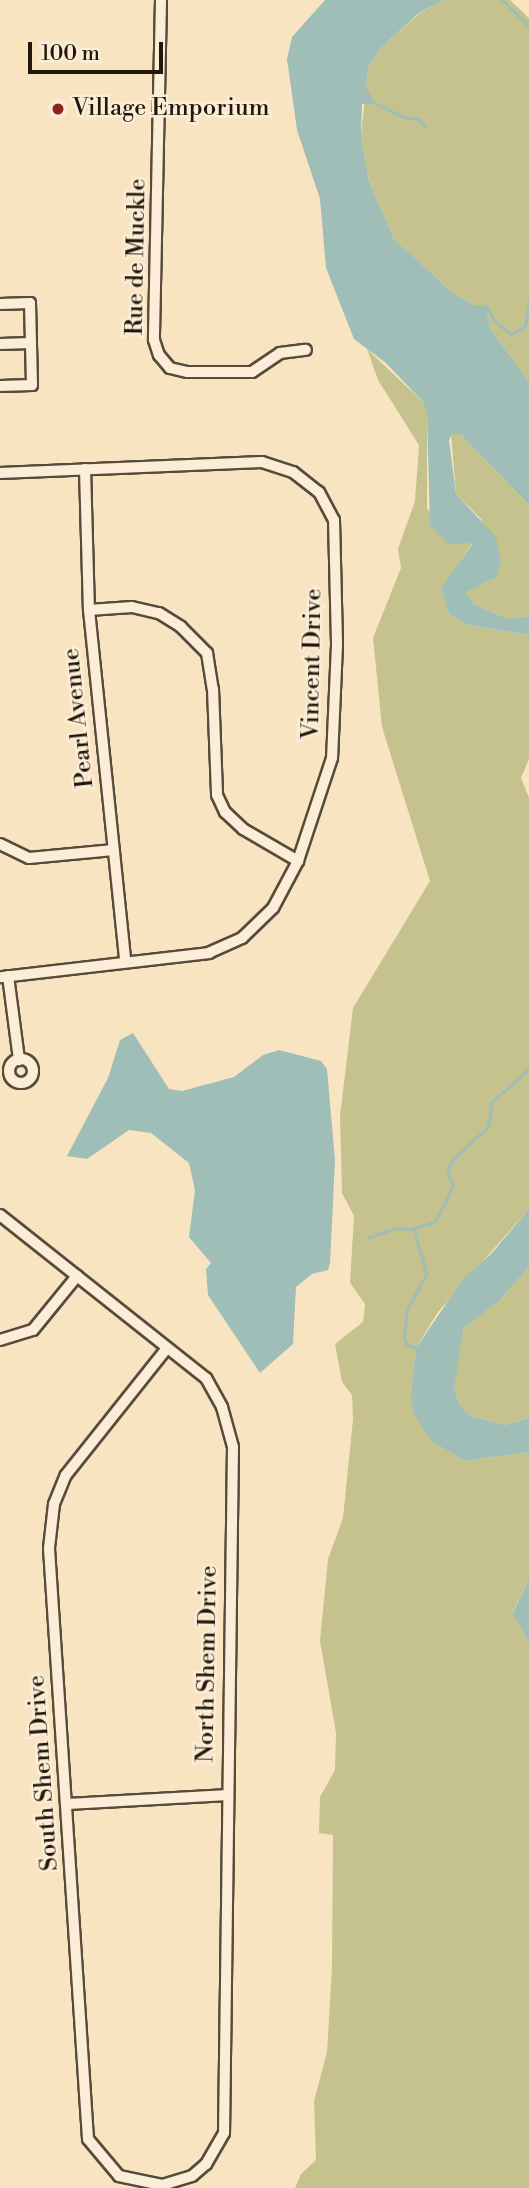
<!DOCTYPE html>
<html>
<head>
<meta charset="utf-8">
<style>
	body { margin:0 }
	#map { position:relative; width:529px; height:2188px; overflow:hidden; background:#f9e4c2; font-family:"Libre Bodoni",serif }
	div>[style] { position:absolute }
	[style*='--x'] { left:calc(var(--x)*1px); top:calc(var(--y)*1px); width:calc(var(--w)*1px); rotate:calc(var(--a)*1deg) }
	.green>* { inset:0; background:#c5c28e }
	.water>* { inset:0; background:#9ebeb7 }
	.stream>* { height:2.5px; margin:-1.25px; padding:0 1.25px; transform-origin:1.25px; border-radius:1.25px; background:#9ebeb7 }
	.roads { filter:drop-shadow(2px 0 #574b39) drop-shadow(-2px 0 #574b39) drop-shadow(0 2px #574b39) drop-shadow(0 -2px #574b39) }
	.minor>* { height:10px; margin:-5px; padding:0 5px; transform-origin:5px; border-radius:5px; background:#fbedd7 }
	.minor>.ring { margin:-5px; padding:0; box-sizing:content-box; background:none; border:10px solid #fbedd7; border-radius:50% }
	.dots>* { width:19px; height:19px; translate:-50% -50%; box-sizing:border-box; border:4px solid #fbedd7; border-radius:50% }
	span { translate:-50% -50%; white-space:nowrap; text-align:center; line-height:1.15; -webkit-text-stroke:5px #fbedd7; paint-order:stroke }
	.poi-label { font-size:24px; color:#21180b }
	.left { translate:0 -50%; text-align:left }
	.street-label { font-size:24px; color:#21180b }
	.scale { position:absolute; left:28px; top:42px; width:135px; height:32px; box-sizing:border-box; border:4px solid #21180b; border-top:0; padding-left:9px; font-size:21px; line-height:24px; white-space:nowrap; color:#21180b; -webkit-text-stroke:5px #fbedd7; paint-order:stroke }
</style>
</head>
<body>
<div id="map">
	<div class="green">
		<i style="clip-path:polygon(444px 0,510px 0,529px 18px,529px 382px,490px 328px,486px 306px,474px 305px,452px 292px,394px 239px,369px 181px,361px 135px,368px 68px,381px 48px,420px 13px)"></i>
		<i style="clip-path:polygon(367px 349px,423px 402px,427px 415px,427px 509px,473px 542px,442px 588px,449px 614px,467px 625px,529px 635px,529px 759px,521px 778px,529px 798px,529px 1209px,438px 1312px,416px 1348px,411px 1393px,433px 1442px,464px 1461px,529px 1452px,529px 1578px,513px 1612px,529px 1643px,529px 2188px,295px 2188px,301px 2174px,316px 2160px,314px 2101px,327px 2052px,332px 1967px,333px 1835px,319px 1833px,320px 1797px,335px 1770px,336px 1733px,320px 1641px,328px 1559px,343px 1518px,353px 1419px,352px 1395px,342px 1382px,335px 1344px,363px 1322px,365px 1304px,350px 1283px,354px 1216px,342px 1193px,340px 1116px,353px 1008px,430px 881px,382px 727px,373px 638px,401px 568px,398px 549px,415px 501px,419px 445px,378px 380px)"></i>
		<i style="clip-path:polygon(451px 434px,460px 434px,529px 505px,529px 616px,509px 619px,489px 611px,474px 604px,465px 592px,497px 577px,481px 519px,456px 494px)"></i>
		<i style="clip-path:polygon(529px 1267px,529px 1418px,505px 1425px,470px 1416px,459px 1404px,454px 1389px,456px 1352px,463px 1329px,499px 1301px)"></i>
	</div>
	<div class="water">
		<i style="clip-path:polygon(325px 0,444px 0,419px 13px,381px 48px,368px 68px,366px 88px,372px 97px,371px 104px,362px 104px,361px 135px,369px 181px,394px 239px,452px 292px,474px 305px,486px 305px,490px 328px,529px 382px,529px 505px,460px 434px,452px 434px,449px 440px,456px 494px,496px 537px,501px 563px,497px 577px,466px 592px,474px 604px,489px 611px,509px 619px,529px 616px,529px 635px,467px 625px,449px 614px,441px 588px,473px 543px,449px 544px,430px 525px,427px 415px,423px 402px,386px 363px,354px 339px,326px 268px,320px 199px,297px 130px,287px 59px,292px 37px)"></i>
		<i style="clip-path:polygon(133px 1033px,169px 1089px,182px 1091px,234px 1077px,263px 1055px,279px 1050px,321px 1061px,327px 1069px,335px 1161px,330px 1263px,328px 1270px,312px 1274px,296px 1287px,293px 1344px,260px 1373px,208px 1295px,206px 1269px,211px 1263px,189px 1237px,195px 1190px,189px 1163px,151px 1133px,129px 1130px,87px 1159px,67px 1156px,108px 1078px,120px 1040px)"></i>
		<i style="clip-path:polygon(529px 1209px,529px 1267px,499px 1301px,463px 1329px,454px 1389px,459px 1404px,470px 1416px,505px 1425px,529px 1418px,529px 1452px,464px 1461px,433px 1442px,414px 1415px,411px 1393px,416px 1348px,463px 1279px,492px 1253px)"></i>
		<i style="clip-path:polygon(529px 1578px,529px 1643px,513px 1613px)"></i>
	</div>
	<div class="stream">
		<i style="--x:503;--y:0;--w:37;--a:45"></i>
		<i style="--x:371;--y:101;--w:37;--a:26"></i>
		<i style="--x:404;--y:117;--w:15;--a:8"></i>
		<i style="--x:419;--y:119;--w:9;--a:49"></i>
		<i style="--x:486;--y:305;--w:18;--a:61"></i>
		<i style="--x:495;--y:321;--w:21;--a:39"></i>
		<i style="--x:511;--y:334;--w:16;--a:-30"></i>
		<i style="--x:525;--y:326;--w:26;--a:-81"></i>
		<i style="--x:411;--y:1229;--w:25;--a:-16"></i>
		<i style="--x:435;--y:1222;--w:40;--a:-63.4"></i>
		<i style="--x:453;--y:1186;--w:16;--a:-112"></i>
		<i style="--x:447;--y:1171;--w:15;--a:-62"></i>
		<i style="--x:454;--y:1158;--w:46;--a:-42.4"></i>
		<i style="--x:488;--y:1127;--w:25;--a:-81"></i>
		<i style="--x:492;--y:1102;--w:50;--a:-41.7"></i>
		<i style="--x:369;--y:1237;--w:28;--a:-18"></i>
		<i style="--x:396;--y:1228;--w:18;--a:3"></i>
		<i style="--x:414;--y:1229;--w:47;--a:73.9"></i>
		<i style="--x:427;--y:1274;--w:39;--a:119"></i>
		<i style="--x:408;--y:1308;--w:28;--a:98"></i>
		<i style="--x:404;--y:1336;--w:9;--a:72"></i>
		<i style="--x:407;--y:1345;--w:9;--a:18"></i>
	</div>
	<div class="roads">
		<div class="minor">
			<i style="--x:161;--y:0;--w:340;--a:91.2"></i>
			<i style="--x:154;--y:340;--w:16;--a:72"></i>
			<i style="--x:159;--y:355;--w:17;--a:50"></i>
			<i style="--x:170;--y:368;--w:18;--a:13"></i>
			<i style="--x:188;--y:372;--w:64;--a:0"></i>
			<i style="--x:252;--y:372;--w:34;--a:-34"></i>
			<i style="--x:280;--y:353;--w:26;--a:-7"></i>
			<i style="--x:0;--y:304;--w:30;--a:-2"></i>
			<i style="--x:30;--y:303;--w:82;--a:88.6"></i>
			<i style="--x:32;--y:385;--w:32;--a:178"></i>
			<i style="--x:0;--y:344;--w:31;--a:-2"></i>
			<i style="--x:85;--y:469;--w:141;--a:88.4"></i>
			<i style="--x:89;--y:610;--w:353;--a:84.1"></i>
			<i style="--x:0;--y:473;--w:262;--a:-2.4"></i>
			<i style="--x:262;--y:462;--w:33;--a:18"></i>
			<i style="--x:293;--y:472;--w:33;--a:38"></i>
			<i style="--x:319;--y:492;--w:32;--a:62"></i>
			<i style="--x:334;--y:520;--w:125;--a:88.6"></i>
			<i style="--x:337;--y:645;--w:113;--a:92.5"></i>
			<i style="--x:332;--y:758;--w:108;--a:108.3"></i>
			<i style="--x:298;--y:861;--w:53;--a:118"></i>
			<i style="--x:273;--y:908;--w:43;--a:135.9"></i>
			<i style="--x:242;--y:938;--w:36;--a:156"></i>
			<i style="--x:209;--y:953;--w:210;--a:173.4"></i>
			<i style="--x:89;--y:610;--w:43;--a:-4"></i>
			<i style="--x:132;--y:607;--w:28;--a:13"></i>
			<i style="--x:159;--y:613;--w:26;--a:32"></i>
			<i style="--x:181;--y:627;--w:37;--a:45"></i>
			<i style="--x:207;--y:653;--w:36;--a:81"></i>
			<i style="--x:213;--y:689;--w:106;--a:87.8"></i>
			<i style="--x:217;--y:795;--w:19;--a:65"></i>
			<i style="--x:225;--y:812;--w:25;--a:43"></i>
			<i style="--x:243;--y:829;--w:64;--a:30.2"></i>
			<i style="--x:0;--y:844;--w:32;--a:26"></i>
			<i style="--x:29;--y:858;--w:85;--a:-5.4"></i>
			<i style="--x:8;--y:976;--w:85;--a:82.5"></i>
			<i class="ring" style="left:9px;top:1059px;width:14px;height:14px"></i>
			<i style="--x:0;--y:1215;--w:263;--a:38.4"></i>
			<i style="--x:206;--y:1378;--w:33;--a:61"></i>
			<i style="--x:222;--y:1407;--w:41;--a:74.6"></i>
			<i style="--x:233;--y:1447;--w:686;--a:90.75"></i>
			<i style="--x:224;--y:2133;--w:36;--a:120"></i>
			<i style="--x:206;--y:2164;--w:18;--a:139"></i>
			<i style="--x:192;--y:2176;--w:31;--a:163"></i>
			<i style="--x:162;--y:2185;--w:44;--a:-168.2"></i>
			<i style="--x:119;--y:2176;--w:48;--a:-130"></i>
			<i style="--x:88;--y:2139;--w:592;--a:-93.78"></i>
			<i style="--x:49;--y:1548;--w:44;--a:-83.5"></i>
			<i style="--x:54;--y:1504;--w:31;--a:-68"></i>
			<i style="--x:66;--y:1475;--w:162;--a:-51.5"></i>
			<i style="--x:0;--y:1340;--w:34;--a:-17"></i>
			<i style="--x:33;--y:1330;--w:70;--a:-50.8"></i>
			<i style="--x:68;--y:1804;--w:160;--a:-3.2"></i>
		</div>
	</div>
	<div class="dots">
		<i style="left:58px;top:109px;background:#8f2418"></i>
	</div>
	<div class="poi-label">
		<span class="left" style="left:72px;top:109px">Village Emporium</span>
	</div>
	<div class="street-label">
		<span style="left:137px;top:257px;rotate:-89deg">Rue de Muckle</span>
		<span style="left:313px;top:664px;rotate:-89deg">Vincent Drive</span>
		<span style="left:79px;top:718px;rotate:-96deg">Pearl Avenue</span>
		<span style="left:208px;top:1664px;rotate:-89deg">North Shem Drive</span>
		<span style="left:44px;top:1773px;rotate:-94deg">South Shem Drive</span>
	</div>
	<div class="scale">100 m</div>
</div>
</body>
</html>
